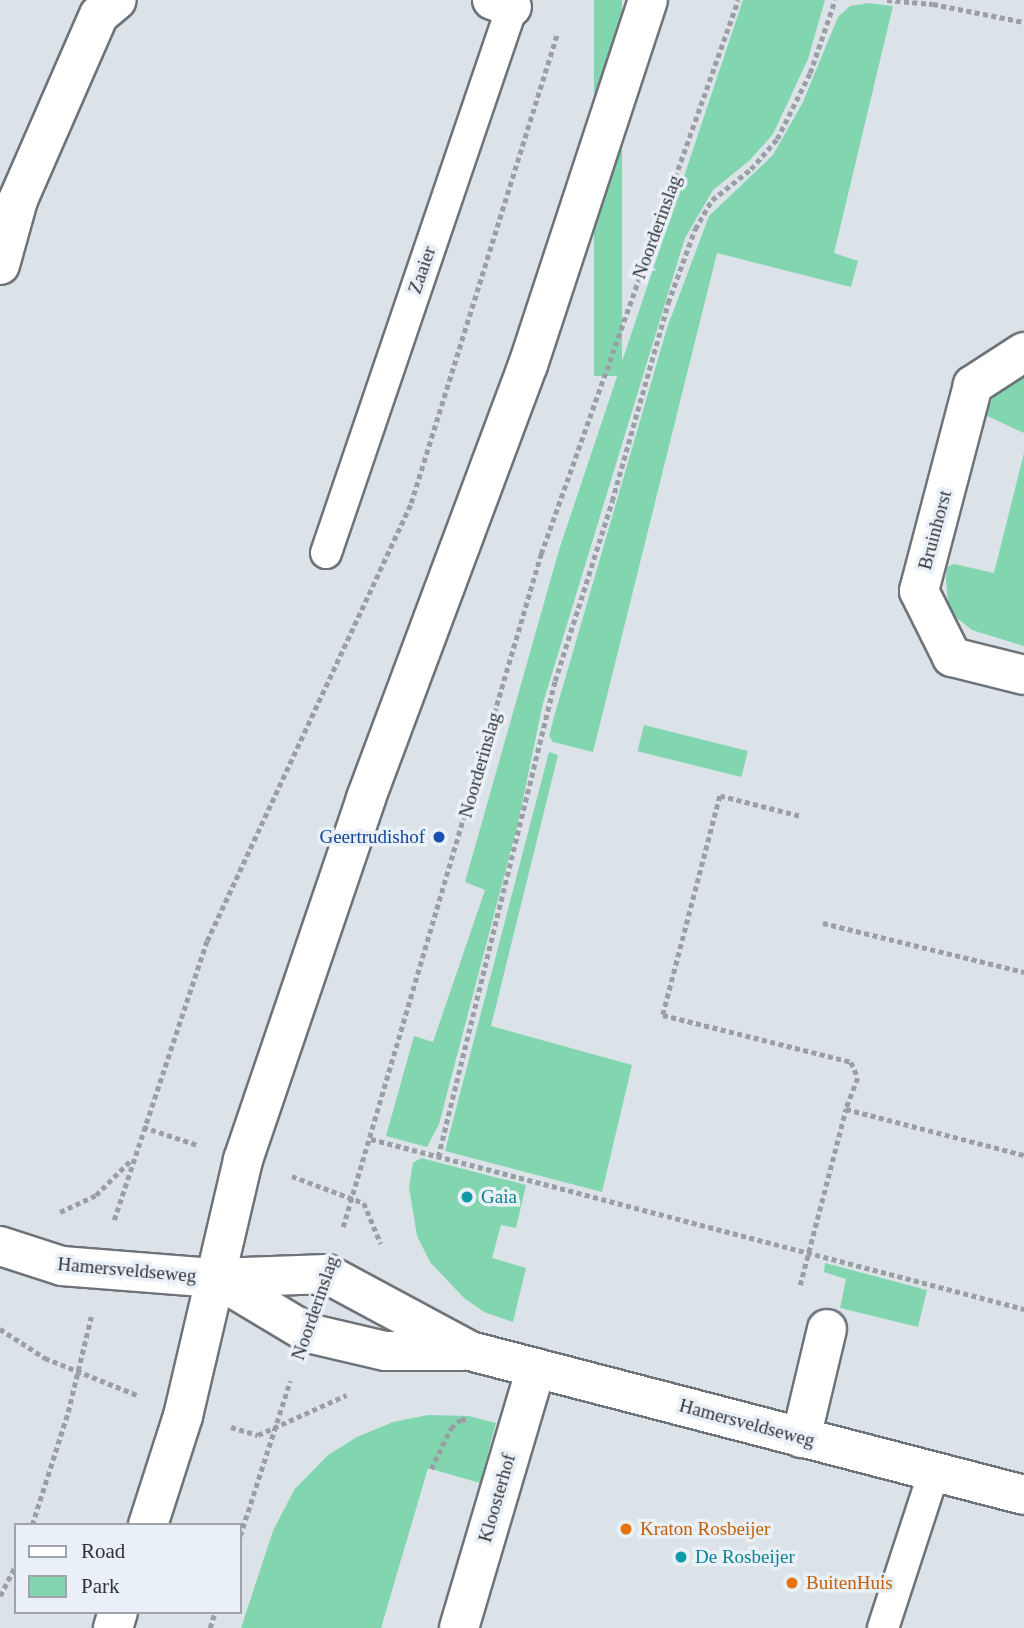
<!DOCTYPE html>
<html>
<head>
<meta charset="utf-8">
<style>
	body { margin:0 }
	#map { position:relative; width:1024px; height:1628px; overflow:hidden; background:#dbe3e9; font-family:Georgia,serif }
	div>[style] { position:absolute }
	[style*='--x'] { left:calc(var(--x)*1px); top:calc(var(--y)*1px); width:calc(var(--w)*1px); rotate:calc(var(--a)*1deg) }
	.green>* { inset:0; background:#81d6af; transform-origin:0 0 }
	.path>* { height:4.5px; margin-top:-2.25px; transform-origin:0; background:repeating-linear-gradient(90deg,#999fa3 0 5px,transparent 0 8.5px) }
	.roads { filter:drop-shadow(2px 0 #6d7379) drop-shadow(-2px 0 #6d7379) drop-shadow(0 2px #6d7379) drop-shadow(0 -2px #6d7379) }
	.service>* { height:30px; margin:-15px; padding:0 15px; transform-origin:15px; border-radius:15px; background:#fff }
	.minor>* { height:38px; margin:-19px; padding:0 19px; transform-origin:19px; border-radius:19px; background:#fff }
	.tertiary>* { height:38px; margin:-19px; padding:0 19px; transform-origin:19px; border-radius:19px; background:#fff }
	.secondary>* { height:38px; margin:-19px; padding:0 19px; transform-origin:19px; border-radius:19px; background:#fff }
	.dots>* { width:19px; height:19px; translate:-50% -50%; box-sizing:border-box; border:4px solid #e9f0f7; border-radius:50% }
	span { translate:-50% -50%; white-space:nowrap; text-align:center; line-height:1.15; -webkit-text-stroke:7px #e9f0f7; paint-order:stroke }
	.street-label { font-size:19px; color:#303335 }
	.transit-label { font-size:19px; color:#164399 }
	.right { translate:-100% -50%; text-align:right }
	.culture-label { font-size:19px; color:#0d838f }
	.left { translate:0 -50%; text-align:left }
	.food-label { font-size:19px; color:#c56008 }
	.legend { position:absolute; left:14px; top:1523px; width:228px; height:91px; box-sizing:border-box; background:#e9f0f7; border:2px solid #9fa4a9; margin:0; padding:9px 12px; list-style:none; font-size:21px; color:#303335 }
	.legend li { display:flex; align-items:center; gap:14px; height:35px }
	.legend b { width:35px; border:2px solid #9fa4a9 }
</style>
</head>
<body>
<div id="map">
	<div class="green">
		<i style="left:594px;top:0;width:28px;height:376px"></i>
		<i style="clip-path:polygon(743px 0,825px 0,808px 59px,773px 134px,750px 160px,713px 190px,685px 238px,543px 703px,518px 823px,439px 1124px,427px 1147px,386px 1136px,414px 1036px,433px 1042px,485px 890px,465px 882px,559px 550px)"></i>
		<i style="clip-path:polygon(869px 3px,893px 6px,834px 253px,858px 261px,851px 287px,717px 253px,593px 752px,553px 742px,549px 736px,554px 717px,667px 328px,709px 216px,773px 155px,803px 102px,838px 17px,850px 6px)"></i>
		<i style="clip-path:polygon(1024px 374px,1024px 433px,985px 415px,995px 393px)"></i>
		<i style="clip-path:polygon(1024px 453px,1024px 646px,972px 630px,957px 618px,948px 603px,946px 578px,947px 567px,954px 564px,994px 573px)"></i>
		<i style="left:644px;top:725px;width:107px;height:27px;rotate:14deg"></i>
		<i style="clip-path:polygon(549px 752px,558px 755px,491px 1026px,632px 1065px,602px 1192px,445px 1151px)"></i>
		<i style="clip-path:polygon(421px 1158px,526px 1185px,516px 1228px,501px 1225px,492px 1258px,526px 1268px,513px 1322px,484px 1312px,464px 1298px,430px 1262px,417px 1236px,409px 1187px,413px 1163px)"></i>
		<i style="clip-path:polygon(825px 1263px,927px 1290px,918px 1327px,840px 1308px,846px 1279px,824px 1272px)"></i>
		<i style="clip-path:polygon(428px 1415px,469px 1416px,496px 1423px,480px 1483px,428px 1468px,381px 1628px,241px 1628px,273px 1531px,294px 1490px,328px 1455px,357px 1437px,393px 1422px)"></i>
	</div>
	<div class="path">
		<i style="--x:887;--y:0;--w:46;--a:5"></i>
		<i style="--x:933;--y:4;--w:93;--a:11.2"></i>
		<i style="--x:799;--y:816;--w:81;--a:-165.8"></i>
		<i style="--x:720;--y:796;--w:226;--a:104.6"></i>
		<i style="--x:663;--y:1015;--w:194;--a:14"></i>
		<i style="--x:851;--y:1062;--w:17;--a:66"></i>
		<i style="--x:858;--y:1078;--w:33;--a:111"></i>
		<i style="--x:823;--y:923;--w:207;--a:13.7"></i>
		<i style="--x:143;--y:1127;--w:57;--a:18.4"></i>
		<i style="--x:371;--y:1139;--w:675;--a:14.59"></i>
		<i style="--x:438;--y:1157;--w:490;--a:-76.2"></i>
		<i style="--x:555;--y:681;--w:189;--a:-72.4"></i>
		<i style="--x:612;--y:501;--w:206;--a:-74.2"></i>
		<i style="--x:668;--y:303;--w:79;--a:-70"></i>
		<i style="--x:695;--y:229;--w:34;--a:-60"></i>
		<i style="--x:712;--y:200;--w:50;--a:-38.5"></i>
		<i style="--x:751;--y:169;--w:40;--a:-49"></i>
		<i style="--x:777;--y:139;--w:74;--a:-63.4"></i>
		<i style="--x:810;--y:73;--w:77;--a:-71.1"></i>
		<i style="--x:292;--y:1176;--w:77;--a:20.6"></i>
		<i style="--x:364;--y:1203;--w:44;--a:67.5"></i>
		<i style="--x:60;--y:1212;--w:40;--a:-25"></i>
		<i style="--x:96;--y:1195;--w:49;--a:-45"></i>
		<i style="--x:114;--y:1220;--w:294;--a:-71.6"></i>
		<i style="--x:207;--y:941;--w:483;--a:-65"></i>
		<i style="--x:411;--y:503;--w:491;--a:-72.7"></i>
		<i style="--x:343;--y:1227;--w:702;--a:-73.61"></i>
		<i style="--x:541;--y:554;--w:588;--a:-70.42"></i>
		<i style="--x:800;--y:1285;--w:182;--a:-75.4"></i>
		<i style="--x:846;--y:1109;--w:184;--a:14.5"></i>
		<i style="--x:0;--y:1329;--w:54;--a:32.8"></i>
		<i style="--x:45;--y:1358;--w:99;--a:21.9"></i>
		<i style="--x:231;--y:1427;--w:28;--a:17"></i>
		<i style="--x:258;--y:1435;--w:97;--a:-24.4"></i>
		<i style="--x:431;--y:1469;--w:46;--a:-64"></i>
		<i style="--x:451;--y:1428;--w:13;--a:-42"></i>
		<i style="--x:461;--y:1419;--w:7;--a:8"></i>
		<i style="--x:32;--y:1525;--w:119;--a:-72.3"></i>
		<i style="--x:68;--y:1412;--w:98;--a:-76.4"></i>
		<i style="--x:240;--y:1536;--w:163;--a:-72.1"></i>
		<i style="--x:0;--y:1596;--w:35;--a:-63"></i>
		<i style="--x:210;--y:1628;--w:17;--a:-73"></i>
	</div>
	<div class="roads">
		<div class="service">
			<i style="--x:326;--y:553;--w:577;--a:-71.19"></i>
			<i style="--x:883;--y:1628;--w:164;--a:-71.9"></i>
		</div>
		<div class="minor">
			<i style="--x:492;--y:0;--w:21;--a:19"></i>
			<i style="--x:0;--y:265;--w:67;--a:-74.5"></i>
			<i style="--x:18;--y:200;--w:202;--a:-66.4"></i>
			<i style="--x:99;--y:15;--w:23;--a:-40"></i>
			<i style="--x:1024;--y:352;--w:61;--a:147.1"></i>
			<i style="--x:973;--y:385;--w:213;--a:104.7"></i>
			<i style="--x:919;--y:591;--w:74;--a:63.4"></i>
			<i style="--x:952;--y:657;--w:74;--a:14"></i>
			<i style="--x:801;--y:1438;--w:112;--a:-76.6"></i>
			<i style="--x:459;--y:1628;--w:271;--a:-73.5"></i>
		</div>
		<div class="tertiary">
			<i style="--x:0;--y:1246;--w:65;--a:17.9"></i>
			<i style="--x:62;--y:1266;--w:154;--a:4.5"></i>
			<i style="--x:216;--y:1278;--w:111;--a:-2.1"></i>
			<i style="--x:327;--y:1274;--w:162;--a:28.3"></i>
			<i style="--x:470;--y:1351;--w:572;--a:14.57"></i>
			<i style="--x:216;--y:1278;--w:107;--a:30.9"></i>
			<i style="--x:308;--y:1333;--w:79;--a:13.2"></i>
			<i style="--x:385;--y:1351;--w:77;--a:0"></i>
		</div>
		<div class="secondary">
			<i style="--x:148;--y:1525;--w:114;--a:-72.2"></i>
			<i style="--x:183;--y:1416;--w:263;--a:-76.8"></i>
			<i style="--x:243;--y:1160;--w:382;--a:-71.2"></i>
			<i style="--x:366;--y:798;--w:462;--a:-69.5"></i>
			<i style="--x:528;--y:365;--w:384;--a:-71.8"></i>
			<i style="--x:113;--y:1628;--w:17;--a:-73"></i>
		</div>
	</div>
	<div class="dots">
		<i style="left:439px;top:837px;background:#1a4fb4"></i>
		<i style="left:467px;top:1197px;background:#0f9aa8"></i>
		<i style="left:626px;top:1529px;background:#e8710a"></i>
		<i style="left:681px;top:1557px;background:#0f9aa8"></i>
		<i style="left:792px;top:1583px;background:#e8710a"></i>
	</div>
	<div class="street-label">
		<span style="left:657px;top:227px;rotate:-70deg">Noorderinslag</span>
		<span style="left:422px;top:270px;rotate:-71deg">Zaaier</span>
		<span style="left:935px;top:530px;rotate:-75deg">Bruinhorst</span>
		<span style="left:480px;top:765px;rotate:-74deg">Noorderinslag</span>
		<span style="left:127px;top:1270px;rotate:5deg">Hamersveldseweg</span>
		<span style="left:315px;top:1308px;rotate:-71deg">Noorderinslag</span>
		<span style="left:747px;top:1423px;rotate:15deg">Hamersveldseweg</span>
		<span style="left:497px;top:1498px;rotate:-74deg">Kloosterhof</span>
	</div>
	<div class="transit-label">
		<span class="right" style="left:425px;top:837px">Geertrudishof</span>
	</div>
	<div class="culture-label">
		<span class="left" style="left:481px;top:1197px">Gaia</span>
		<span class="left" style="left:695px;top:1557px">De Rosbeijer</span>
	</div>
	<div class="food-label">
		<span class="left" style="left:640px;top:1529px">Kraton Rosbeijer</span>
		<span class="left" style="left:806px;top:1583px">BuitenHuis</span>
	</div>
	<ul class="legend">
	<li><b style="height:9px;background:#fff"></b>Road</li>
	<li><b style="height:19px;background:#81d6af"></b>Park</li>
	</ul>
</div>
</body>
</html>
